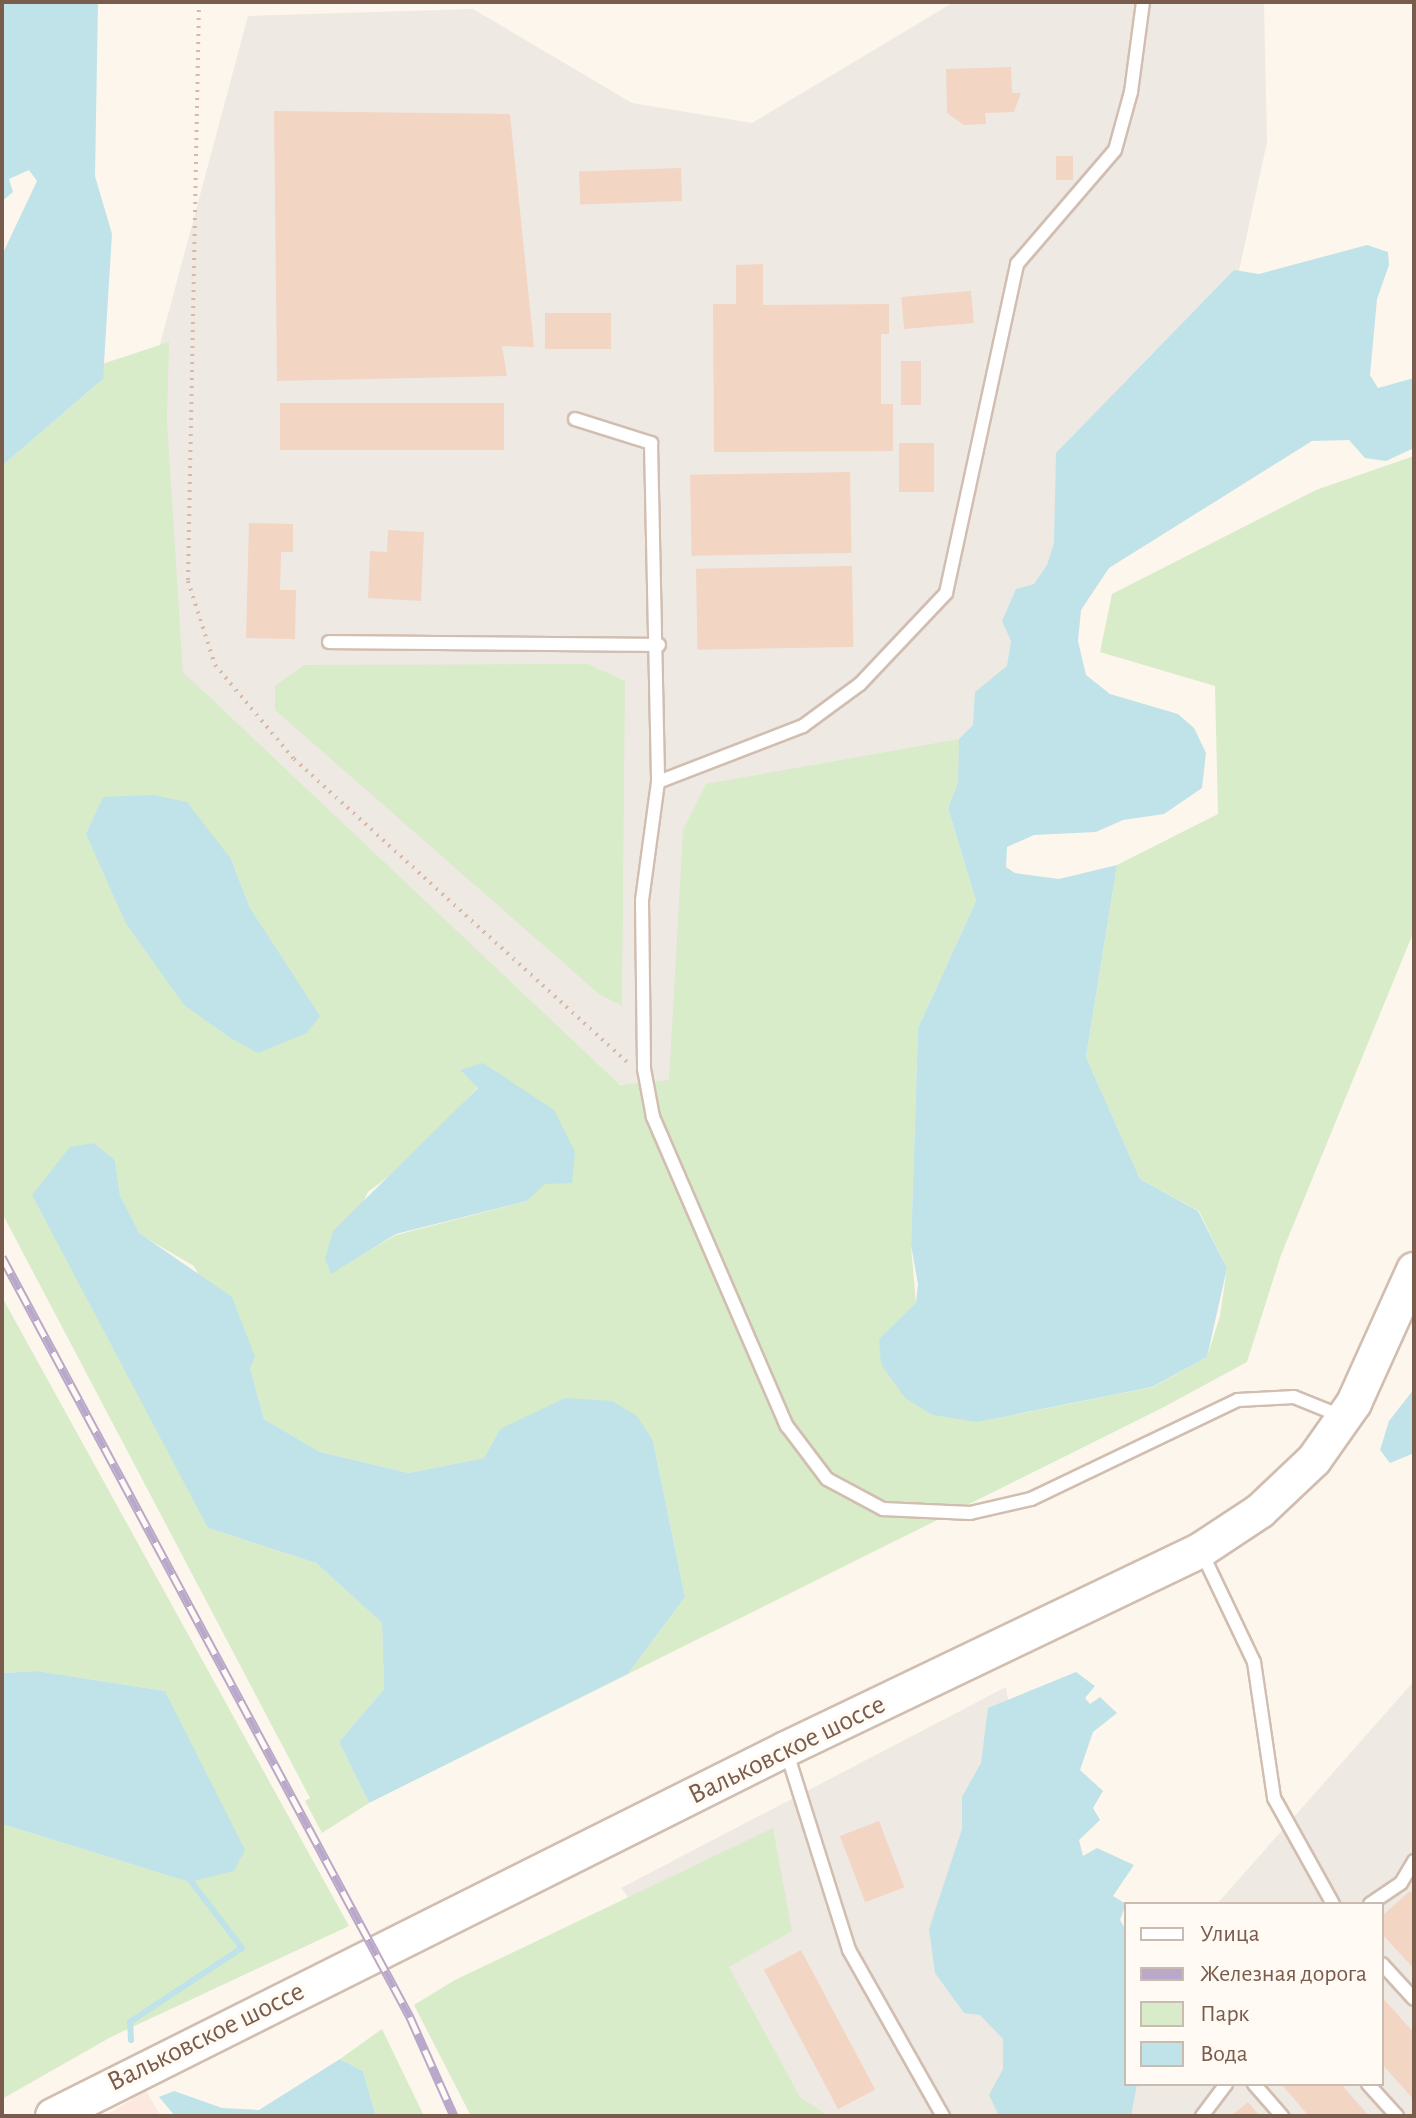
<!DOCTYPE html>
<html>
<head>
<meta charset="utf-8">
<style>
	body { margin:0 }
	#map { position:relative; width:1416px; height:2118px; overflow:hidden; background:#fdf6ec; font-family:"Alegreya Sans",sans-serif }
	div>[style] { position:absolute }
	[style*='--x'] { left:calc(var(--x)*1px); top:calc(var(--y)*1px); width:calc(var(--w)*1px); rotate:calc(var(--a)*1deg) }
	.commercial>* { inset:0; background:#fde8e0 }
	.industrial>* { inset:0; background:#efe9e4 }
	.green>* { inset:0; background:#d8ecc9 }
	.water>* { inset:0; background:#bfe3e8 }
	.stream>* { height:6px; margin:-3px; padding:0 3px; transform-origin:3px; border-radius:3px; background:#bfe3e8 }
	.building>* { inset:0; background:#f3d5c3; transform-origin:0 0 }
	.path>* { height:4px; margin-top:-2px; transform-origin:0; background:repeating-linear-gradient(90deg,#d9b8a5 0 2px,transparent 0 8px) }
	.roads { filter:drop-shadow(2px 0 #d1beb0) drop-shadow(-2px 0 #d1beb0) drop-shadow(0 2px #d1beb0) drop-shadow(0 -2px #d1beb0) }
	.lane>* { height:12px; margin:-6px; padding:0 6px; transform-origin:6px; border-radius:6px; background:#fff }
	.secondary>* { height:34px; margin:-17px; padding:0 17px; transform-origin:17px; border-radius:17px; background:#fff }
	.rail>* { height:9px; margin-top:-4.5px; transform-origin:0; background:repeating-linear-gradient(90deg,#fffaf3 0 18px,#b9a8c9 0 36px); box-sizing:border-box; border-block:2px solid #b9a8c9 }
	span { translate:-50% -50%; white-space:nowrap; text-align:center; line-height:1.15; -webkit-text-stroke:7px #fffaf3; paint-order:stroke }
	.street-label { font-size:28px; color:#7a5c4d }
	.frame { position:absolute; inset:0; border:4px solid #7a5c4d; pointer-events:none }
	.legend { position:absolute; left:1124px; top:1902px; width:260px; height:184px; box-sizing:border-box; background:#fffaf3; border:2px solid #cabbb1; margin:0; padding:10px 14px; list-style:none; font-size:24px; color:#7a5c4d }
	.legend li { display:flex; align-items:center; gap:16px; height:40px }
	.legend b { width:40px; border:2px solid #cabbb1 }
</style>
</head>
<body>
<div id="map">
	<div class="commercial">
		<i style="clip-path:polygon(146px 2091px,161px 2116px,104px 2116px)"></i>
	</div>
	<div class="industrial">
		<i style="clip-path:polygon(954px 2px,1264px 2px,1267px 142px,1229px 317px,1043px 671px,697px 1094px,572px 1078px,181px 698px,155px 363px,248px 16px,473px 9px,632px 103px,752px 123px)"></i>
		<i style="clip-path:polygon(1414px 1681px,1414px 2116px,798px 2116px,621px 1888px,1006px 1687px,1069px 2072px,1126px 2084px,1382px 2084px,1382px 1904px,1217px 1904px)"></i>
	</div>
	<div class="green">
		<i style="clip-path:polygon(evenodd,169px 342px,167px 421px,183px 672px,620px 1085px,669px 1080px,683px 830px,706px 784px,959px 739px,958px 782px,948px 808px,976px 901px,918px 1028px,911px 1245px,916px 1303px,978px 1422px,1153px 1387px,1207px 1357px,1220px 1316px,1227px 1268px,1199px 1211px,1140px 1179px,1086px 1057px,1117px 865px,1218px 814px,1215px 686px,1100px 652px,1112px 594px,1316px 490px,1414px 456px,1414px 931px,1281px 1255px,1247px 1362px,1162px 1408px,628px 1674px,685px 1597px,653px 1441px,500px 1429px,484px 1458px,409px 1473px,320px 1452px,264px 1419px,250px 1368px,194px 1266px,139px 1234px,120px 1195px,115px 1160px,94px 1143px,208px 1528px,316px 1563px,382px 1623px,384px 1689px,339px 1742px,369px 1803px,322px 1833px,305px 1801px,310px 1798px,2px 1213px,2px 466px,102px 380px,99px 365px,169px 342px,231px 859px,250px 908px,292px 975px,230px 1038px,184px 1004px,126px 924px,231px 859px,169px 342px,460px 1070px,575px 1152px,527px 1201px,396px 1235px,331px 1273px,368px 1192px,411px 1159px,478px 1087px,460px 1070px)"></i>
		<i style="clip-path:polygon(588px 664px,625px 681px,622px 1006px,599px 994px,275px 710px,275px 686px,304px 665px)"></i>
		<i style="clip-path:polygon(2px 1297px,349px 1926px,111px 2037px,2px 2099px,2px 1824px,189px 1882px,165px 1691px,37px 1671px,2px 1673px)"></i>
		<i style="clip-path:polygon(773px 1828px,792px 1931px,729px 1967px,800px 2097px,828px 2116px,471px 2116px,414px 2005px,455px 1980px)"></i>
		<i style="clip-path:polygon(382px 2029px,424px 2116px,376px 2116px,363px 2071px,340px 2059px)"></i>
	</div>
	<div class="water">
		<i style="clip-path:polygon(2px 2px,98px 2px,95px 176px,112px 234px,103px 379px,2px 466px,2px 255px,37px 181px,29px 170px,9px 179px,13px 192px,2px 201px)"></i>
		<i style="clip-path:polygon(1367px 245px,1388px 252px,1389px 265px,1377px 299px,1370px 375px,1378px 388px,1414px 378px,1414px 448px,1386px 461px,1365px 458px,1349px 440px,1312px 441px,1109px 568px,1081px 610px,1078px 641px,1086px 675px,1110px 694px,1178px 714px,1194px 728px,1206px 753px,1202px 788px,1164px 814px,1123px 820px,1096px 832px,1034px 835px,1007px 847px,1006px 867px,1015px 873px,1059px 879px,1117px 865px,1086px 1057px,1140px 1179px,1198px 1211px,1227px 1268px,1207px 1357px,1152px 1387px,978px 1422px,933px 1415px,905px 1398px,881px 1364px,879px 1339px,916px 1303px,918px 1284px,911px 1245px,918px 1028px,976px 901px,948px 808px,958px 782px,959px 739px,973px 725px,975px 692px,1007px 666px,1011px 641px,1002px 621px,1016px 589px,1034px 584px,1047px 565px,1054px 543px,1056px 453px,1234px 270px,1259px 274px)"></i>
		<i style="clip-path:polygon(153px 795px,187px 802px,231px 859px,250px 908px,320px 1016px,307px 1033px,258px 1053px,230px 1038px,184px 1005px,126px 924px,86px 834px,103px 797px)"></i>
		<i style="clip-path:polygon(483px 1063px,554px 1110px,575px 1152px,572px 1183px,545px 1184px,527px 1201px,396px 1234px,331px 1274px,325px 1259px,333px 1231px,478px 1088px,460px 1070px)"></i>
		<i style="clip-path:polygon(94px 1143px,115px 1160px,120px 1195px,139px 1233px,232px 1297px,255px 1357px,250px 1368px,264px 1419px,320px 1452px,409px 1473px,484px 1458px,500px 1429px,565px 1398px,612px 1401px,637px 1416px,653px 1441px,685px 1597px,628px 1674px,369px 1803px,339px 1742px,384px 1689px,382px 1623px,316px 1563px,208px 1528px,32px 1195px,70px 1147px)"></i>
		<i style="clip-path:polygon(1414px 1389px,1414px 1453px,1390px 1463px,1380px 1450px,1389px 1421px)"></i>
		<i style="clip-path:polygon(37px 1671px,165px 1691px,245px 1850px,234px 1871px,189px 1882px,2px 1824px,2px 1673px)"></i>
		<i style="clip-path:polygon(1076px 1672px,1095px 1686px,1085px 1698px,1090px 1704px,1100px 1697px,1117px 1713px,1093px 1732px,1080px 1770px,1103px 1791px,1093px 1808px,1100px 1820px,1079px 1840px,1083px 1856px,1097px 1848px,1134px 1865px,1113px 1896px,1126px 1904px,1120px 1920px,1126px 1930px,1126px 2084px,1137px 2084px,1131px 2116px,999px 2116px,989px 2095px,1003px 2069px,1003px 2039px,980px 2015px,964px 2013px,935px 1973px,929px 1929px,962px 1829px,962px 1797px,981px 1763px,988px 1708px)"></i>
		<i style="clip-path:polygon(340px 2059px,363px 2071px,376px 2116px,175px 2116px,159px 2097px,174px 2091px,222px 2108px,259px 2110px)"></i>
	</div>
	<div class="stream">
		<i style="--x:131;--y:2040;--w:18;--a:-93"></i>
		<i style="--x:130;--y:2022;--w:134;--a:-33.5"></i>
		<i style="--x:242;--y:1948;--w:91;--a:-127.4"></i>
	</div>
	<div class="building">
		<i style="clip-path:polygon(1011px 67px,1012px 93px,1021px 93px,1014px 112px,985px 113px,986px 124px,964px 125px,947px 113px,946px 69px)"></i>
		<i style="clip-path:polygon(274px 111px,510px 114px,534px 347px,502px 346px,507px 376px,277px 381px)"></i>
		<i style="left:1056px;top:156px;width:17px;height:24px"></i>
		<i style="left:681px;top:168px;width:33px;height:102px;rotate:88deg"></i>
		<i style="clip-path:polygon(763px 264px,763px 305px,889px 304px,889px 334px,881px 334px,881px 404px,893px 404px,893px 451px,714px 452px,713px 304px,736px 304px,736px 265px)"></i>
		<i style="left:971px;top:291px;width:32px;height:70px;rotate:85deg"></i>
		<i style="left:545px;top:313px;width:66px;height:36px"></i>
		<i style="left:901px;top:361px;width:20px;height:44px"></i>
		<i style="left:280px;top:403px;width:224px;height:47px"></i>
		<i style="left:899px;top:443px;width:35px;height:49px"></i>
		<i style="left:850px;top:472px;width:81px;height:160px;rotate:89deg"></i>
		<i style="clip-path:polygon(249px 523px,293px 524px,293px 552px,281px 552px,280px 590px,296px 590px,295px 639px,246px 638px)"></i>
		<i style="clip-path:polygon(388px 530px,424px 532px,421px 601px,368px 598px,370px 551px,387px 552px)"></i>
		<i style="left:852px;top:566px;width:81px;height:156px;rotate:89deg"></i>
		<i style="left:879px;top:1821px;width:71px;height:42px;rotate:69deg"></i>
		<i style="clip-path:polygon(1410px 1891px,1414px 1895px,1414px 1969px,1382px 1934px,1382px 1916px)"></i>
		<i style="left:801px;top:1950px;width:158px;height:42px;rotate:62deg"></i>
		<i style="clip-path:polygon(1382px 1997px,1414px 2033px,1414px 2100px,1382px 2064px)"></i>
		<i style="clip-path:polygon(1281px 2084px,1341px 2084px,1369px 2116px,1309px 2116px)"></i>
		<i style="clip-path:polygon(1248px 2102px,1260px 2116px,1231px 2116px)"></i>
	</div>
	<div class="path">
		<i style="--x:199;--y:2;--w:579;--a:91.09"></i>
		<i style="--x:188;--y:581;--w:88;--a:72.2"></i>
		<i style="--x:215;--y:665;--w:123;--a:50"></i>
		<i style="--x:294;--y:759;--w:450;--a:42.3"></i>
	</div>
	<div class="roads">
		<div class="lane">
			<i style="--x:575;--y:419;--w:80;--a:17.5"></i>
			<i style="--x:651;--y:443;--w:339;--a:88.8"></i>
			<i style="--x:658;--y:782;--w:120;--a:97.7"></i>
			<i style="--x:642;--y:901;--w:168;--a:89.3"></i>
			<i style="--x:644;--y:1069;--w:49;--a:79.4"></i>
			<i style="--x:653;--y:1117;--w:337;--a:66.6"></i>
			<i style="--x:787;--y:1426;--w:66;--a:53"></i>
			<i style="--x:827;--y:1479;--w:64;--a:28.2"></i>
			<i style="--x:883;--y:1509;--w:87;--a:2.6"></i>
			<i style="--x:970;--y:1513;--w:63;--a:-12.9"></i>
			<i style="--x:1031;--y:1499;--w:229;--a:-25.6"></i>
			<i style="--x:1238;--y:1400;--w:56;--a:-3.1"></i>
			<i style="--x:1294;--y:1397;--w:51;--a:22"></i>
			<i style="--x:329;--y:642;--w:330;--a:0.5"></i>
			<i style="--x:658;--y:782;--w:155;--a:-21.1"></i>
			<i style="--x:803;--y:726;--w:71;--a:-36.4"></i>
			<i style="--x:860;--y:684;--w:125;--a:-46.6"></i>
			<i style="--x:946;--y:593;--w:337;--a:-77.8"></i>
			<i style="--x:1017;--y:264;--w:150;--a:-49.3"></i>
			<i style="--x:1115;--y:150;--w:60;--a:-74.6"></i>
			<i style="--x:1131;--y:92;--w:91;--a:-82.4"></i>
			<i style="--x:1202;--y:1553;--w:121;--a:64.5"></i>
			<i style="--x:1254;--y:1662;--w:137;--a:81.6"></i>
			<i style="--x:1274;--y:1798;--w:121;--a:60.9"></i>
			<i style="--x:786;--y:1750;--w:210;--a:72.5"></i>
			<i style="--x:849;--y:1950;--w:191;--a:60.5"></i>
			<i style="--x:1370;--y:1904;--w:37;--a:-34"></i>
			<i style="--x:1401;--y:1883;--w:26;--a:-59"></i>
			<i style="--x:1382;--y:1964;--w:47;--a:47.6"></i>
			<i style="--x:1254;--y:2084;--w:43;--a:48.8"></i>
			<i style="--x:1368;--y:2084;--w:43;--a:47.8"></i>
			<i style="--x:1202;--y:2116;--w:40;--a:-53"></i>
		</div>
		<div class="secondary">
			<i style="--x:53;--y:2116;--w:820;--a:-26.6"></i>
			<i style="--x:786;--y:1749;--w:460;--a:-25.6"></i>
			<i style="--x:1201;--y:1550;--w:71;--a:-33.5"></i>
			<i style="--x:1260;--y:1511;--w:74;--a:-43.4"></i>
			<i style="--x:1314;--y:1460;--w:70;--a:-54.9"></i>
			<i style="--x:1354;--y:1403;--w:146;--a:-65.7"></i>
		</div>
	</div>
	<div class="rail">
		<i style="--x:2;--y:1257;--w:863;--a:61.77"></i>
		<i style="--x:410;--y:2017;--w:108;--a:66"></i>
	</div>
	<div class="street-label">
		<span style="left:787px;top:1750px;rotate:-26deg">Вальковское шоссе</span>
		<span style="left:206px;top:2037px;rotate:-26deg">Вальковское шоссе</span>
	</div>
	<div class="frame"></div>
	<ul class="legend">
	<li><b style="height:10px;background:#fff"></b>Улица</li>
	<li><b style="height:10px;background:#b9a8c9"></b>Железная дорога</li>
	<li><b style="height:22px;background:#d8ecc9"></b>Парк</li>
	<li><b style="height:22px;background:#bfe3e8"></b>Вода</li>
	</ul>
</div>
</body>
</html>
